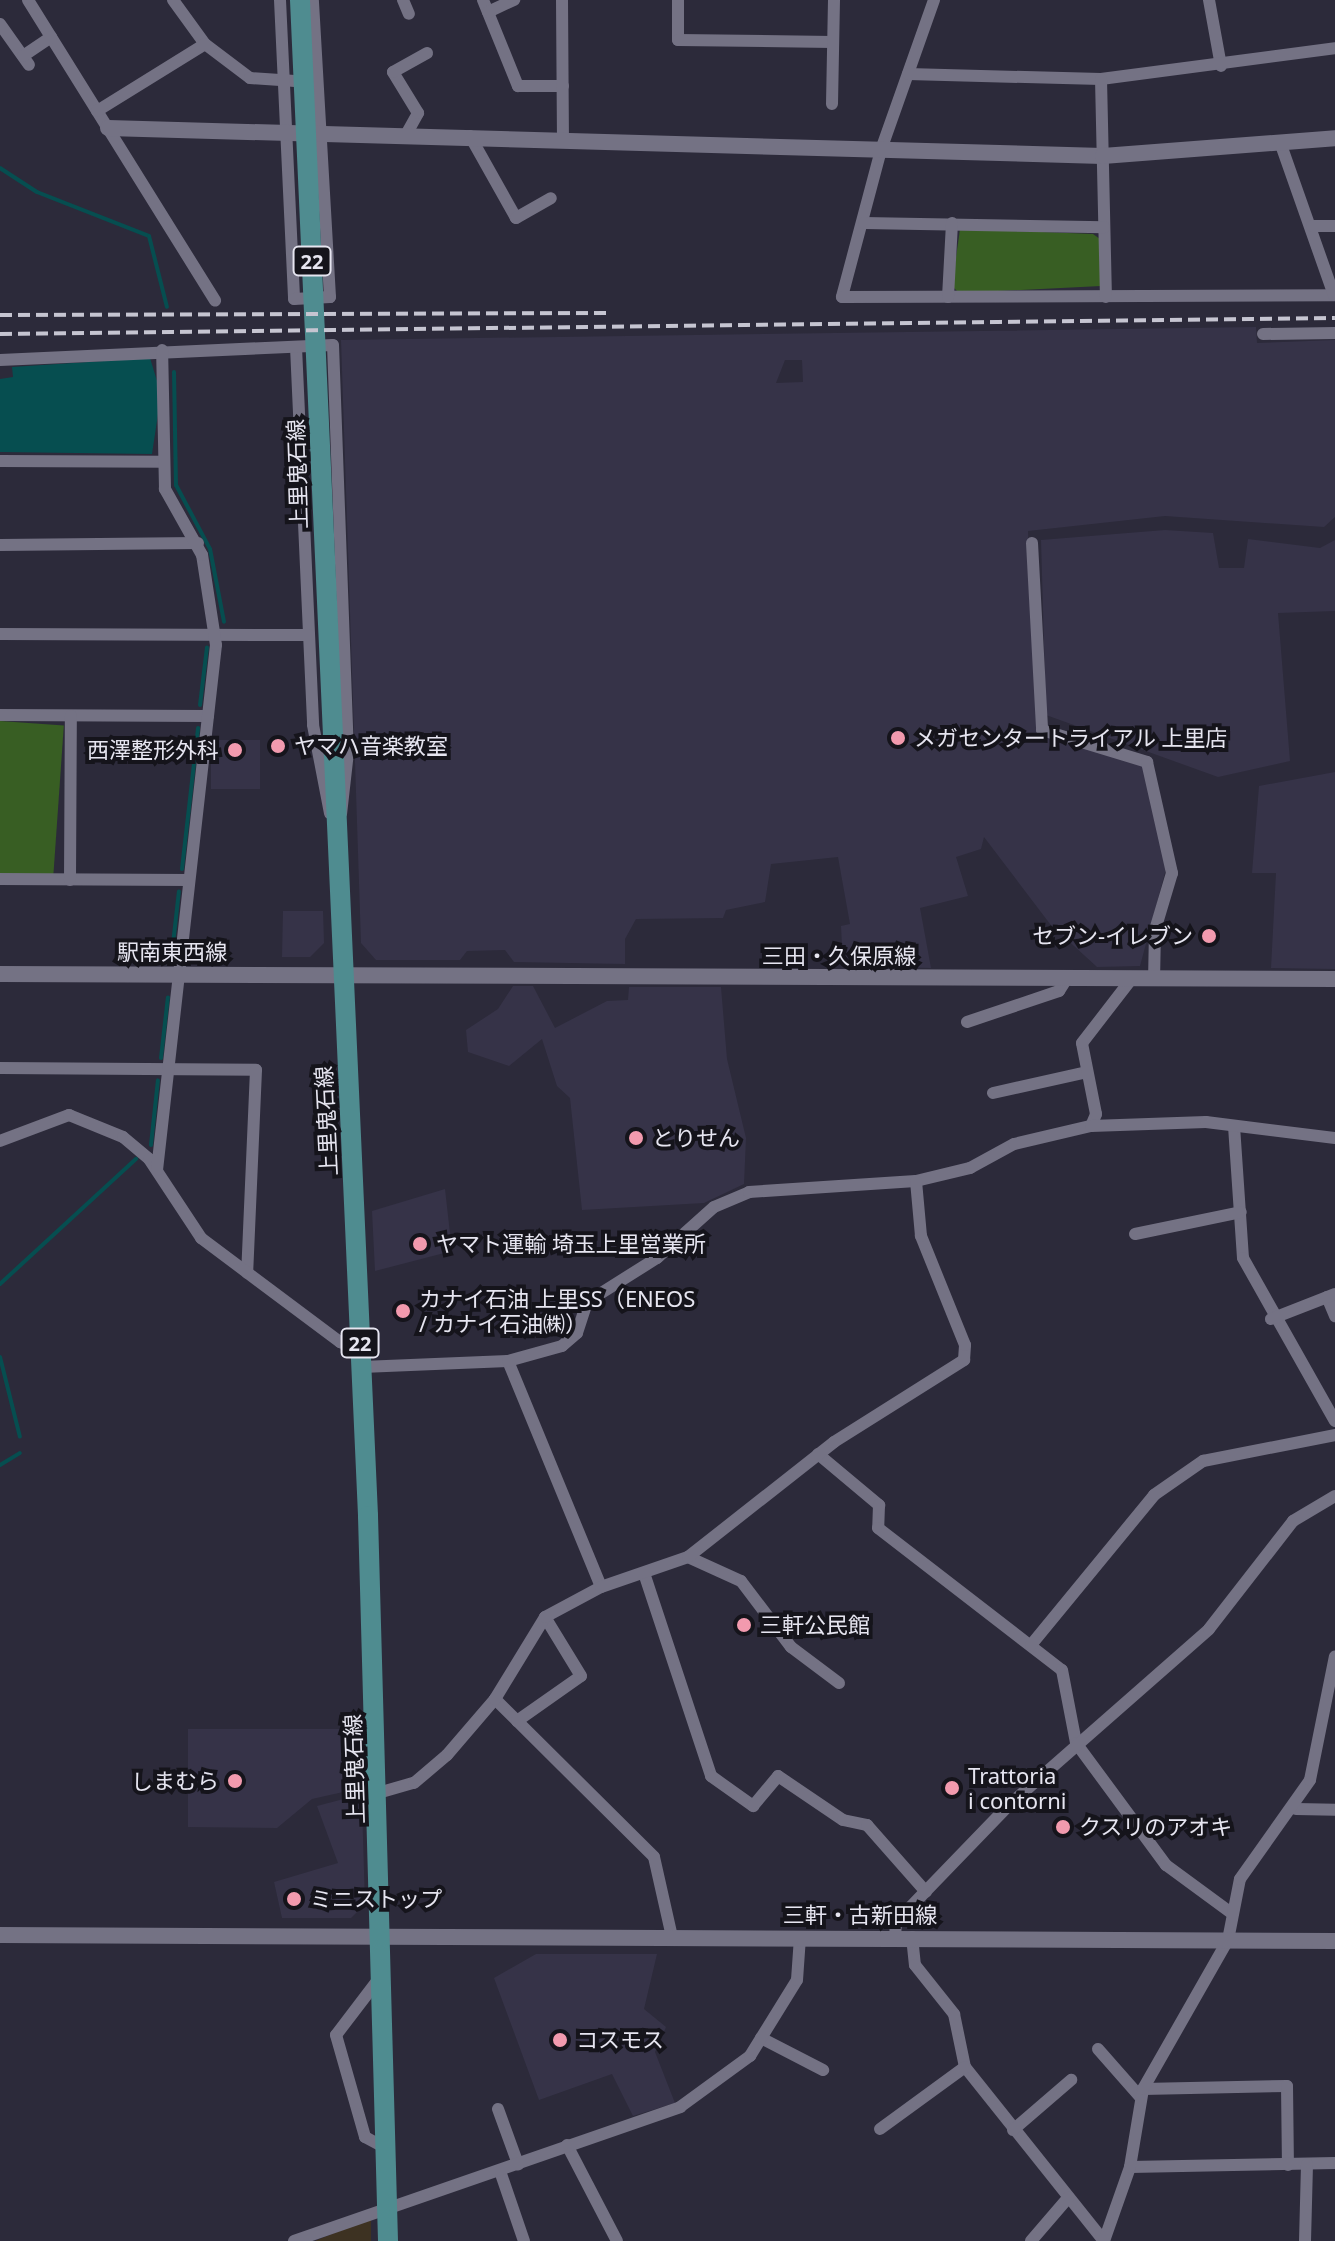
<!DOCTYPE html>
<html>
<head>
<meta charset="utf-8">
<style>
	body { margin:0 }
	#map { position:relative; width:1335px; height:2241px; overflow:hidden; background:#2c2a3a; font-family:"Noto Sans","Noto Sans JP",sans-serif }
	div>[style] { position:absolute }
	[style*='--x'] { left:calc(var(--x)*1px); top:calc(var(--y)*1px); width:calc(var(--w)*1px); rotate:calc(var(--a)*1deg) }
	.built>* { inset:0; background:#363348; transform-origin:0 0 }
	.education>* { inset:0; background:#3d3222 }
	.green>* { inset:0; background:#385e23; transform-origin:0 0 }
	.water>* { inset:0; background:#064e50 }
	.stream>* { height:4px; margin:-2px; padding:0 2px; transform-origin:2px; border-radius:2px; background:#064e50 }
	.minor>* { height:12px; margin:-6px; padding:0 6px; transform-origin:6px; border-radius:6px; background:#747284 }
	.tertiary>* { height:16px; margin:-8px; padding:0 8px; transform-origin:8px; border-radius:8px; background:#747284 }
	.primary>* { height:20px; margin:-10px; padding:0 10px; transform-origin:10px; border-radius:10px; background:#4f8c90 }
	.rail>* { height:4px; margin-top:-2px; transform-origin:0; background:repeating-linear-gradient(90deg,#c6c5d1 0 12px,transparent 0 18px) }
	.dots>* { width:22px; height:22px; translate:-50% -50%; box-sizing:border-box; border:4px solid #15141b; border-radius:50% }
	span { translate:-50% -50%; white-space:nowrap; text-align:center; line-height:1.15; -webkit-text-stroke:8px #15141b; paint-order:stroke }
	.shield-label span { padding:2px 6px; background:#15141b; border:2px solid; border-radius:6px; -webkit-text-stroke-width:0 }
	.shield-label { font-size:20px; color:#e6e5f0; font-weight:700 }
	.street-label { font-size:22px; color:#e6e5f0 }
	.poi-label { font-size:22px; color:#e6e5f0 }
	.left { translate:0 -50%; text-align:left }
	.right { translate:-100% -50%; text-align:right }
</style>
</head>
<body>
<div id="map">
	<div class="built">
		<i style="clip-path:polygon(evenodd,1256px 327px,1257px 343px,1335px 340px,1335px 517px,1324px 527px,1165px 516px,1028px 531px,1037px 732px,1143px 766px,1166px 869px,1140px 966px,1097px 967px,1050px 924px,984px 837px,981px 849px,956px 857px,968px 896px,920px 908px,931px 968px,843px 966px,841px 926px,850px 924px,838px 857px,771px 864px,765px 902px,726px 910px,723px 918px,636px 919px,625px 939px,625px 964px,514px 962px,505px 950px,467px 951px,460px 960px,376px 960px,361px 943px,341px 340px,1256px 327px,785px 360px,802px 360px,803px 382px,776px 383px,785px 360px)"></i>
		<i style="clip-path:polygon(1165px 530px,1213px 533px,1219px 568px,1244px 568px,1248px 539px,1320px 548px,1335px 540px,1335px 611px,1278px 613px,1290px 761px,1218px 777px,1046px 715px,1041px 540px)"></i>
		<i style="left:211px;top:740px;width:49px;height:49px"></i>
		<i style="clip-path:polygon(1335px 772px,1335px 969px,1271px 968px,1276px 873px,1252px 873px,1259px 786px)"></i>
		<i style="clip-path:polygon(283px 911px,323px 911px,324px 943px,310px 957px,282px 957px)"></i>
		<i style="clip-path:polygon(513px 986px,533px 986px,555px 1028px,607px 1001px,628px 1000px,629px 987px,721px 987px,727px 1059px,746px 1138px,744px 1184px,704px 1203px,582px 1210px,570px 1098px,557px 1086px,542px 1039px,509px 1066px,468px 1052px,466px 1030px,498px 1009px)"></i>
		<i style="clip-path:polygon(445px 1189px,452px 1251px,375px 1271px,372px 1211px)"></i>
		<i style="clip-path:polygon(188px 1729px,359px 1729px,361px 1788px,312px 1799px,277px 1828px,188px 1827px)"></i>
		<i style="clip-path:polygon(355px 1796px,362px 1805px,365px 1904px,351px 1918px,282px 1918px,274px 1882px,338px 1863px,317px 1806px)"></i>
		<i style="clip-path:polygon(536px 1954px,657px 1954px,644px 2009px,666px 2027px,655px 2052px,675px 2103px,633px 2116px,612px 2074px,539px 2100px,494px 1978px)"></i>
	</div>
	<div class="education">
		<i style="clip-path:polygon(371px 2219px,371px 2241px,315px 2241px,344px 2229px)"></i>
	</div>
	<div class="green">
		<i style="clip-path:polygon(960px 229px,1093px 234px,1100px 239px,1101px 286px,959px 293px,952px 286px)"></i>
		<i style="left:0;top:721px;width:64px;height:152px;rotate:4deg"></i>
	</div>
	<div class="water">
		<i style="clip-path:polygon(150px 358px,161px 394px,152px 454px,0 452px,0 379px,13px 377px,12px 367px)"></i>
	</div>
	<div class="stream">
		<i style="--x:0;--y:168;--w:44;--a:33"></i>
		<i style="--x:37;--y:192;--w:120;--a:21.4"></i>
		<i style="--x:149;--y:236;--w:73;--a:75.8"></i>
		<i style="--x:174;--y:372;--w:113;--a:89"></i>
		<i style="--x:176;--y:485;--w:72;--a:62"></i>
		<i style="--x:210;--y:549;--w:74;--a:79.1"></i>
		<i style="--x:200;--y:705;--w:58;--a:-83.1"></i>
		<i style="--x:182;--y:869;--w:142;--a:-83.5"></i>
		<i style="--x:172;--y:953;--w:62;--a:-83.6"></i>
		<i style="--x:161;--y:1058;--w:61;--a:-83.5"></i>
		<i style="--x:151;--y:1145;--w:65;--a:-83.9"></i>
		<i style="--x:0;--y:1284;--w:185;--a:-42.6"></i>
		<i style="--x:0;--y:1357;--w:82;--a:76"></i>
		<i style="--x:0;--y:1465;--w:23;--a:-31"></i>
	</div>
	<div class="minor">
		<i style="--x:28;--y:0;--w:354;--a:58.1"></i>
		<i style="--x:173;--y:0;--w:54;--a:54"></i>
		<i style="--x:205;--y:44;--w:56;--a:37.1"></i>
		<i style="--x:250;--y:78;--w:60;--a:3.8"></i>
		<i style="--x:280;--y:0;--w:299;--a:87.3"></i>
		<i style="--x:294;--y:299;--w:36;--a:-3"></i>
		<i style="--x:330;--y:297;--w:297;--a:-93.3"></i>
		<i style="--x:403;--y:0;--w:15;--a:67"></i>
		<i style="--x:483;--y:0;--w:93;--a:67.9"></i>
		<i style="--x:518;--y:86;--w:45;--a:0"></i>
		<i style="--x:562;--y:0;--w:141;--a:89.6"></i>
		<i style="--x:678;--y:0;--w:40;--a:90"></i>
		<i style="--x:678;--y:40;--w:155;--a:0.7"></i>
		<i style="--x:934;--y:0;--w:159;--a:109.5"></i>
		<i style="--x:881;--y:150;--w:152;--a:104.9"></i>
		<i style="--x:842;--y:297;--w:493;--a:-0.2"></i>
		<i style="--x:1209;--y:0;--w:67;--a:79.7"></i>
		<i style="--x:488;--y:12;--w:29;--a:-25"></i>
		<i style="--x:0;--y:24;--w:50;--a:54.7"></i>
		<i style="--x:23;--y:56;--w:34;--a:-34"></i>
		<i style="--x:908;--y:74;--w:193;--a:1.5"></i>
		<i style="--x:1101;--y:79;--w:236;--a:-7.5"></i>
		<i style="--x:1101;--y:79;--w:218;--a:88.7"></i>
		<i style="--x:832;--y:104;--w:104;--a:-88.9"></i>
		<i style="--x:97;--y:111;--w:127;--a:-31.8"></i>
		<i style="--x:407;--y:133;--w:23;--a:-61"></i>
		<i style="--x:418;--y:113;--w:48;--a:-121.4"></i>
		<i style="--x:393;--y:72;--w:39;--a:-29"></i>
		<i style="--x:470;--y:136;--w:94;--a:60.7"></i>
		<i style="--x:516;--y:218;--w:40;--a:-29.7"></i>
		<i style="--x:1280;--y:142;--w:162;--a:70.6"></i>
		<i style="--x:864;--y:223;--w:240;--a:1"></i>
		<i style="--x:1312;--y:226;--w:23;--a:0"></i>
		<i style="--x:948;--y:297;--w:74;--a:-86.9"></i>
		<i style="--x:1263;--y:334;--w:72;--a:-0.8"></i>
		<i style="--x:296;--y:347;--w:378;--a:87.4"></i>
		<i style="--x:313;--y:725;--w:90;--a:79.1"></i>
		<i style="--x:0;--y:360;--w:333;--a:-2.6"></i>
		<i style="--x:333;--y:345;--w:407;--a:87.9"></i>
		<i style="--x:348;--y:752;--w:62;--a:96.4"></i>
		<i style="--x:0;--y:461;--w:164;--a:0.3"></i>
		<i style="--x:1032;--y:543;--w:187;--a:86.9"></i>
		<i style="--x:1042;--y:730;--w:110;--a:16.9"></i>
		<i style="--x:1147;--y:762;--w:114;--a:77.3"></i>
		<i style="--x:1172;--y:873;--w:59;--a:106.6"></i>
		<i style="--x:1155;--y:930;--w:50;--a:91.1"></i>
		<i style="--x:0;--y:545;--w:198;--a:-0.6"></i>
		<i style="--x:0;--y:634;--w:309;--a:0.2"></i>
		<i style="--x:0;--y:715;--w:208;--a:0.3"></i>
		<i style="--x:0;--y:879;--w:189;--a:0.3"></i>
		<i style="--x:70;--y:880;--w:164;--a:-89.7"></i>
		<i style="--x:967;--y:1022;--w:97;--a:-18.6"></i>
		<i style="--x:1059;--y:991;--w:13;--a:-58"></i>
		<i style="--x:0;--y:1068;--w:256;--a:0.4"></i>
		<i style="--x:256;--y:1070;--w:203;--a:92.5"></i>
		<i style="--x:993;--y:1093;--w:96;--a:-12.6"></i>
		<i style="--x:1091;--y:1126;--w:13;--a:-67"></i>
		<i style="--x:1096;--y:1114;--w:72;--a:-101.2"></i>
		<i style="--x:1082;--y:1043;--w:78;--a:-52.3"></i>
		<i style="--x:1234;--y:1126;--w:132;--a:86.1"></i>
		<i style="--x:1243;--y:1258;--w:187;--a:60.6"></i>
		<i style="--x:0;--y:1141;--w:74;--a:-20.6"></i>
		<i style="--x:69;--y:1115;--w:58;--a:22.2"></i>
		<i style="--x:123;--y:1137;--w:34;--a:40"></i>
		<i style="--x:149;--y:1159;--w:95;--a:56.6"></i>
		<i style="--x:201;--y:1238;--w:174;--a:36.8"></i>
		<i style="--x:340;--y:1342;--w:22;--a:18"></i>
		<i style="--x:157;--y:1170;--w:528;--a:-83.59"></i>
		<i style="--x:216;--y:645;--w:91;--a:-98.8"></i>
		<i style="--x:202;--y:555;--w:76;--a:-119.3"></i>
		<i style="--x:165;--y:489;--w:139;--a:-91.2"></i>
		<i style="--x:1135;--y:1234;--w:108;--a:-11.7"></i>
		<i style="--x:1327;--y:1297;--w:21;--a:67"></i>
		<i style="--x:1271;--y:1319;--w:69;--a:-21.3"></i>
		<i style="--x:508;--y:1361;--w:244;--a:67.6"></i>
		<i style="--x:362;--y:1367;--w:146;--a:-2.4"></i>
		<i style="--x:508;--y:1361;--w:56;--a:-15.5"></i>
		<i style="--x:562;--y:1346;--w:20;--a:-41"></i>
		<i style="--x:577;--y:1333;--w:33;--a:-72"></i>
		<i style="--x:587;--y:1302;--w:83;--a:-32.2"></i>
		<i style="--x:657;--y:1258;--w:76;--a:-41.8"></i>
		<i style="--x:714;--y:1207;--w:38;--a:-23"></i>
		<i style="--x:749;--y:1192;--w:167;--a:-3.8"></i>
		<i style="--x:916;--y:1181;--w:56;--a:-13.5"></i>
		<i style="--x:970;--y:1168;--w:50;--a:-28.6"></i>
		<i style="--x:1014;--y:1144;--w:79;--a:-13.2"></i>
		<i style="--x:1091;--y:1126;--w:115;--a:-2"></i>
		<i style="--x:1206;--y:1122;--w:130;--a:7.1"></i>
		<i style="--x:818;--y:1454;--w:80;--a:39.9"></i>
		<i style="--x:879;--y:1505;--w:23;--a:92"></i>
		<i style="--x:878;--y:1528;--w:232;--a:37.7"></i>
		<i style="--x:1062;--y:1670;--w:74;--a:79.1"></i>
		<i style="--x:1076;--y:1743;--w:152;--a:53.6"></i>
		<i style="--x:1166;--y:1865;--w:79;--a:36.3"></i>
		<i style="--x:688;--y:1557;--w:58;--a:24.4"></i>
		<i style="--x:741;--y:1581;--w:83;--a:52.9"></i>
		<i style="--x:791;--y:1647;--w:60;--a:36.9"></i>
		<i style="--x:644;--y:1573;--w:214;--a:71.7"></i>
		<i style="--x:711;--y:1776;--w:52;--a:35.5"></i>
		<i style="--x:753;--y:1806;--w:39;--a:-50"></i>
		<i style="--x:778;--y:1776;--w:78;--a:34.1"></i>
		<i style="--x:843;--y:1820;--w:25;--a:12"></i>
		<i style="--x:867;--y:1825;--w:89;--a:48.6"></i>
		<i style="--x:1031;--y:1645;--w:194;--a:-50.6"></i>
		<i style="--x:1154;--y:1495;--w:60;--a:-34.8"></i>
		<i style="--x:1203;--y:1461;--w:135;--a:-11.1"></i>
		<i style="--x:495;--y:1699;--w:224;--a:44.8"></i>
		<i style="--x:654;--y:1857;--w:82;--a:77.3"></i>
		<i style="--x:517;--y:1721;--w:78;--a:-35.1"></i>
		<i style="--x:581;--y:1676;--w:69;--a:-121.4"></i>
		<i style="--x:378;--y:1793;--w:37;--a:-16"></i>
		<i style="--x:414;--y:1783;--w:43;--a:-40.3"></i>
		<i style="--x:447;--y:1755;--w:74;--a:-49.4"></i>
		<i style="--x:495;--y:1699;--w:96;--a:-58.6"></i>
		<i style="--x:545;--y:1617;--w:64;--a:-28.2"></i>
		<i style="--x:601;--y:1587;--w:92;--a:-19"></i>
		<i style="--x:688;--y:1557;--w:186;--a:-38.2"></i>
		<i style="--x:834;--y:1442;--w:154;--a:-32.2"></i>
		<i style="--x:964;--y:1360;--w:15;--a:-86"></i>
		<i style="--x:965;--y:1345;--w:118;--a:-112"></i>
		<i style="--x:921;--y:1236;--w:55;--a:-95.2"></i>
		<i style="--x:1296;--y:1809;--w:39;--a:1"></i>
		<i style="--x:895;--y:1937;--w:15;--a:-86"></i>
		<i style="--x:896;--y:1922;--w:163;--a:-46"></i>
		<i style="--x:1009;--y:1805;--w:266;--a:-41.3"></i>
		<i style="--x:1209;--y:1629;--w:137;--a:-52.1"></i>
		<i style="--x:1293;--y:1521;--w:49;--a:-30.8"></i>
		<i style="--x:912;--y:1937;--w:28;--a:84"></i>
		<i style="--x:915;--y:1965;--w:63;--a:51.5"></i>
		<i style="--x:954;--y:2014;--w:54;--a:78.3"></i>
		<i style="--x:965;--y:2067;--w:223;--a:51.4"></i>
		<i style="--x:381;--y:1976;--w:74;--a:127.3"></i>
		<i style="--x:336;--y:2035;--w:106;--a:74.1"></i>
		<i style="--x:365;--y:2137;--w:26;--a:28"></i>
		<i style="--x:761;--y:2038;--w:70;--a:27.3"></i>
		<i style="--x:1098;--y:2049;--w:65;--a:48.7"></i>
		<i style="--x:1143;--y:2089;--w:144;--a:-1.2"></i>
		<i style="--x:1287;--y:2086;--w:79;--a:89.3"></i>
		<i style="--x:498;--y:2109;--w:59;--a:70"></i>
		<i style="--x:880;--y:2129;--w:105;--a:-36.1"></i>
		<i style="--x:1013;--y:2130;--w:77;--a:-40.8"></i>
		<i style="--x:567;--y:2145;--w:108;--a:62.5"></i>
		<i style="--x:1130;--y:2167;--w:205;--a:-1.1"></i>
		<i style="--x:500;--y:2171;--w:74;--a:71.1"></i>
		<i style="--x:294;--y:2241;--w:409;--a:-19.1"></i>
		<i style="--x:680;--y:2107;--w:87;--a:-36.1"></i>
		<i style="--x:750;--y:2056;--w:89;--a:-58.3"></i>
		<i style="--x:797;--y:1980;--w:43;--a:-86"></i>
		<i style="--x:1031;--y:2241;--w:57;--a:-49.3"></i>
		<i style="--x:1104;--y:2241;--w:78;--a:-70.6"></i>
		<i style="--x:1130;--y:2167;--w:79;--a:-80.5"></i>
		<i style="--x:1143;--y:2089;--w:172;--a:-60.3"></i>
		<i style="--x:1228;--y:1940;--w:62;--a:-78.9"></i>
		<i style="--x:1240;--y:1879;--w:121;--a:-54.7"></i>
		<i style="--x:1310;--y:1780;--w:126;--a:-78.6"></i>
		<i style="--x:1305;--y:2241;--w:77;--a:-88.5"></i>
	</div>
	<div class="tertiary">
		<i style="--x:108;--y:128;--w:995;--a:1.61"></i>
		<i style="--x:1103;--y:156;--w:233;--a:-4.4"></i>
		<i style="--x:0;--y:974;--w:1335;--a:0.21"></i>
		<i style="--x:0;--y:1935;--w:1335;--a:0.26"></i>
	</div>
	<div class="primary">
		<i style="--x:300;--y:0;--w:1518;--a:87.43"></i>
		<i style="--x:368;--y:1516;--w:725;--a:88.42"></i>
	</div>
	<div class="rail">
		<i style="--x:0;--y:315;--w:612;--a:-0.19"></i>
		<i style="--x:0;--y:334;--w:1335;--a:-0.69"></i>
	</div>
	<div class="dots">
		<i style="left:898px;top:738px;background:#f29aae"></i>
		<i style="left:278px;top:746px;background:#f29aae"></i>
		<i style="left:235px;top:750px;background:#f29aae"></i>
		<i style="left:1209px;top:936px;background:#f29aae"></i>
		<i style="left:636px;top:1138px;background:#f29aae"></i>
		<i style="left:420px;top:1244px;background:#f29aae"></i>
		<i style="left:403px;top:1311px;background:#f29aae"></i>
		<i style="left:744px;top:1625px;background:#f29aae"></i>
		<i style="left:235px;top:1781px;background:#f29aae"></i>
		<i style="left:952px;top:1788px;background:#f29aae"></i>
		<i style="left:1063px;top:1827px;background:#f29aae"></i>
		<i style="left:294px;top:1899px;background:#f29aae"></i>
		<i style="left:560px;top:2040px;background:#f29aae"></i>
	</div>
	<div class="shield-label">
		<span style="left:312px;top:261px">22</span>
		<span style="left:360px;top:1343px">22</span>
	</div>
	<div class="street-label">
		<span style="left:297px;top:474px;rotate:-92deg">上里鬼石線</span>
		<span style="left:172px;top:952px">駅南東西線</span>
		<span style="left:839px;top:956px">三田・久保原線</span>
		<span style="left:326px;top:1121px;rotate:-93deg">上里鬼石線</span>
		<span style="left:354px;top:1769px;rotate:-92deg">上里鬼石線</span>
		<span style="left:860px;top:1915px">三軒・古新田線</span>
	</div>
	<div class="poi-label">
		<span class="left" style="left:914px;top:738px">メガセンタートライアル 上里店</span>
		<span class="left" style="left:294px;top:746px">ヤマハ音楽教室</span>
		<span class="right" style="left:219px;top:750px">西澤整形外科</span>
		<span class="right" style="left:1193px;top:936px">セブン-イレブン</span>
		<span class="left" style="left:652px;top:1138px">とりせん</span>
		<span class="left" style="left:436px;top:1244px">ヤマト運輸 埼玉上里営業所</span>
		<span class="left" style="left:419px;top:1311px">カナイ石油 上里SS（ENEOS<br>/ カナイ石油㈱）</span>
		<span class="left" style="left:760px;top:1625px">三軒公民館</span>
		<span class="left" style="left:968px;top:1788px">Trattoria<br>i contorni</span>
		<span class="right" style="left:219px;top:1781px">しまむら</span>
		<span class="left" style="left:1079px;top:1827px">クスリのアオキ</span>
		<span class="left" style="left:310px;top:1899px">ミニストップ</span>
		<span class="left" style="left:576px;top:2040px">コスモス</span>
	</div>
</div>
</body>
</html>
